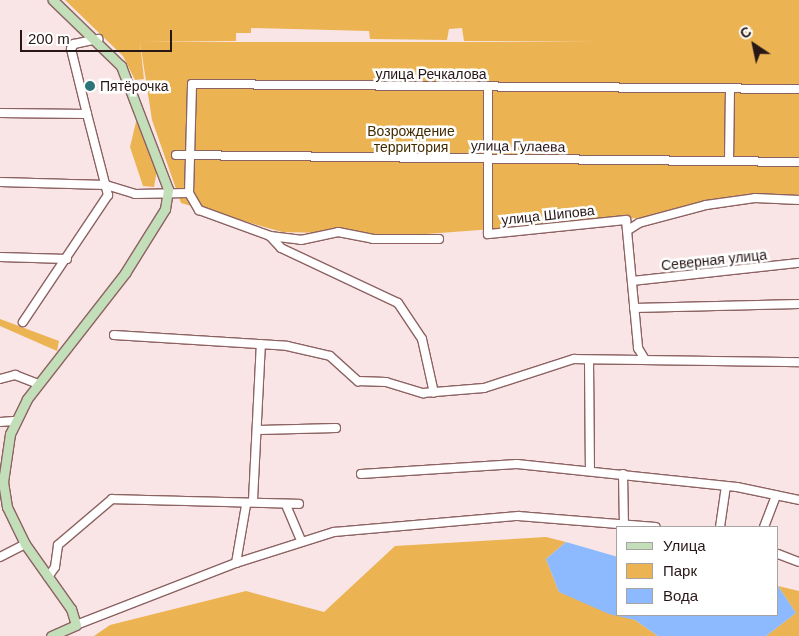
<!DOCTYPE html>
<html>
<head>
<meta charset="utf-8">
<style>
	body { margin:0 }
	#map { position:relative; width:799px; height:636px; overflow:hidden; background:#f9e5e5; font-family:Arial,sans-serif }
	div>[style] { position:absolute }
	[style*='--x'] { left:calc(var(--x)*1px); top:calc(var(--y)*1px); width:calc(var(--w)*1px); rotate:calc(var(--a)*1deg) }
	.green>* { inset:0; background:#ebb352 }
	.water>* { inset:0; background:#8dbaff }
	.roads { filter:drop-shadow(1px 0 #8d6262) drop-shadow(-1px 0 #8d6262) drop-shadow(0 1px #8d6262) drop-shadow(0 -1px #8d6262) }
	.minor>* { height:8px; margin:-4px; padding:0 4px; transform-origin:4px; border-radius:4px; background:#fff }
	.major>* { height:9px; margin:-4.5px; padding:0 4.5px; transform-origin:4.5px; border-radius:4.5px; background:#c2dfb9 }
	.dots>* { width:14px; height:14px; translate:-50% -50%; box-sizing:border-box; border:2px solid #fff; border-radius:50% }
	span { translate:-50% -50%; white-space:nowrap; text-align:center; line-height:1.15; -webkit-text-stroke:5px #fff; paint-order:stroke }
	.street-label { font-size:14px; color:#281717 }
	.poi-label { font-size:14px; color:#281717 }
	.left { translate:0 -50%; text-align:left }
	.park-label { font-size:14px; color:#432c00 }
	.legend { position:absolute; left:616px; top:526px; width:162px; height:90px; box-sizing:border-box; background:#fff; border:1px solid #a9a2a2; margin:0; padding:6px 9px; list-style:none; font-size:15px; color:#281717 }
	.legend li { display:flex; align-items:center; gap:10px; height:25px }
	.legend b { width:25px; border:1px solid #a9a2a2 }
	.north { position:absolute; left:729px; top:20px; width:50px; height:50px; -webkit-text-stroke:4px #fff; paint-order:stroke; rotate:326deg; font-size:14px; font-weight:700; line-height:20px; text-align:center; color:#281717 }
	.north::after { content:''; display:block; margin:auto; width:18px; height:22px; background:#281717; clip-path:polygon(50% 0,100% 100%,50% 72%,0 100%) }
	.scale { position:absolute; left:20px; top:30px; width:152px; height:22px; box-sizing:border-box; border:2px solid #281717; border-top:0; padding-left:6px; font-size:15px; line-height:18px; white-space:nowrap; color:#281717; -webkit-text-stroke:4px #fff; paint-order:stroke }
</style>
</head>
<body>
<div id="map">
	<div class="green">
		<i style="clip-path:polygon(evenodd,65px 0,799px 0,799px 197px,663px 216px,413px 235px,282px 232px,181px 203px,152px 120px,140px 42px,144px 79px,135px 80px,123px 56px,65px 0,251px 28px,369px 31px,370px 39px,447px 40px,449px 29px,462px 28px,464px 41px,597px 42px,142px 42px,236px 41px,236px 33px,251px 33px,251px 28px)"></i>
		<i style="clip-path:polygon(136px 122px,140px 122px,157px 170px,154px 187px,143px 186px,130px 147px)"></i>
		<i style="clip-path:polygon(0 319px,59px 341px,57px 351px,0 326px)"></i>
		<i style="clip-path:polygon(546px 537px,566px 542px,546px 559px,559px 592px,635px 620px,658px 636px,94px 636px,110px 625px,246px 591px,324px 612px,395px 546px)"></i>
		<i style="clip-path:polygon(778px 586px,799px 591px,799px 636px,766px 636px,796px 613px)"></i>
	</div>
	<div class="water">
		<i style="clip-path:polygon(566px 542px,618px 557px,618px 615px,778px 615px,778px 586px,796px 613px,766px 636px,658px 636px,635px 620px,609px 614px,559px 592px,546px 559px)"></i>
	</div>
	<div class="roads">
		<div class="minor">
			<i style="--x:488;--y:87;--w:147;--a:90"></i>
			<i style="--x:488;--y:234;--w:139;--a:-5.8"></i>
			<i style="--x:626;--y:220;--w:129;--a:84.6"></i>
			<i style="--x:638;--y:348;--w:12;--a:59"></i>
			<i style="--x:0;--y:113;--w:87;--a:0.7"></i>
			<i style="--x:87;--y:114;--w:84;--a:75.5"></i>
			<i style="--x:108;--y:195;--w:153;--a:123.8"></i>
			<i style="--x:87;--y:114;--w:67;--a:-103.8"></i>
			<i style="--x:71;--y:49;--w:6;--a:-59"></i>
			<i style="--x:74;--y:44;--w:25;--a:-12"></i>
			<i style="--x:176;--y:155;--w:623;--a:0.64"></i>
			<i style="--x:729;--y:161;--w:73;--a:-89.2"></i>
			<i style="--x:0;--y:182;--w:106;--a:1.6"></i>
			<i style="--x:106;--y:185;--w:30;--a:17"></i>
			<i style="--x:135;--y:194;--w:54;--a:-1.1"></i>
			<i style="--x:189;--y:193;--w:109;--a:-88.4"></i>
			<i style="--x:192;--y:84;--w:607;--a:0.47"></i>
			<i style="--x:189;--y:193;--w:20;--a:60"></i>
			<i style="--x:199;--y:210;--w:76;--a:20.1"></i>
			<i style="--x:270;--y:236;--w:31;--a:7"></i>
			<i style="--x:301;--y:240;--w:38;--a:-12"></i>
			<i style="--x:338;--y:232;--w:36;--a:11"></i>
			<i style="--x:373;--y:239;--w:66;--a:0"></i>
			<i style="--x:628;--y:230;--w:13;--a:-32"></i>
			<i style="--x:639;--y:223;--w:69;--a:-15"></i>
			<i style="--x:706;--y:205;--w:49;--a:-8.1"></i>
			<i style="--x:755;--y:198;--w:44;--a:2.6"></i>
			<i style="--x:270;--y:236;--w:16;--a:47"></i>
			<i style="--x:281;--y:248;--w:129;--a:25.2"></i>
			<i style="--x:398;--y:303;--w:43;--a:56.3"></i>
			<i style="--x:422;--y:339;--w:55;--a:77.5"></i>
			<i style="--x:0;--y:257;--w:67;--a:1.7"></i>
			<i style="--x:632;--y:281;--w:168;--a:-6.2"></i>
			<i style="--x:634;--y:308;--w:165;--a:-1.4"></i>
			<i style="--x:114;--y:335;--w:173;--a:3.6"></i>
			<i style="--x:287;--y:346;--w:44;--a:13.1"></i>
			<i style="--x:330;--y:356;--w:38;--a:42"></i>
			<i style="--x:358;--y:381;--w:28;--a:2"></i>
			<i style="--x:386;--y:382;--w:39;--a:17"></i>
			<i style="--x:423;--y:393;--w:61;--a:-4.7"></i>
			<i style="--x:484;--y:388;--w:95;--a:-17.9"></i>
			<i style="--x:574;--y:359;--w:225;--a:0.8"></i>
			<i style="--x:589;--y:360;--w:111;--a:89.5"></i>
			<i style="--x:0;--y:379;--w:16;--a:-15"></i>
			<i style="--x:15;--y:375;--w:25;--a:21"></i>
			<i style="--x:0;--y:422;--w:14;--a:-4"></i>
			<i style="--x:259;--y:430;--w:77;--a:-1.5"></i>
			<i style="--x:361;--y:474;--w:156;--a:-3.7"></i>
			<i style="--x:517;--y:464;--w:221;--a:6"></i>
			<i style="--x:737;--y:487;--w:63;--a:11.8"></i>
			<i style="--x:623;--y:474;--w:51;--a:88.9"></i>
			<i style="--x:253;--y:500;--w:156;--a:-87.1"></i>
			<i style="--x:286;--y:505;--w:39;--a:67"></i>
			<i style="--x:720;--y:527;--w:41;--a:-81.7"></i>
			<i style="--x:764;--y:527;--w:34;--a:-69"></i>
			<i style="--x:778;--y:554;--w:22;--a:21"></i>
			<i style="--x:0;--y:557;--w:28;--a:-27"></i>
			<i style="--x:236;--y:563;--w:59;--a:-80.2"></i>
			<i style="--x:48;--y:577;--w:12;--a:-55"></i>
			<i style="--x:55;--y:567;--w:22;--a:-82"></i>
			<i style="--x:58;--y:545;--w:71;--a:-40.4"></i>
			<i style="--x:112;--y:499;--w:187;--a:1.5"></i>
			<i style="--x:76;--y:625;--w:172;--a:-21.2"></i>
			<i style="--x:236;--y:563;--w:103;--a:-17.6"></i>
			<i style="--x:334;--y:532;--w:185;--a:-5"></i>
			<i style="--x:518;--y:516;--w:138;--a:4.6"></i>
		</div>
		<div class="major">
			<i style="--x:51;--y:636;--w:27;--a:-24"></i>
			<i style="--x:76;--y:625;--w:17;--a:-107"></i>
			<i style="--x:71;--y:609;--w:80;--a:-125.3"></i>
			<i style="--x:25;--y:544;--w:41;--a:-115.9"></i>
			<i style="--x:7;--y:507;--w:25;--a:-99"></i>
			<i style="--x:3;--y:482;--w:49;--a:-81.7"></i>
			<i style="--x:10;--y:434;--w:39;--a:-64"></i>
			<i style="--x:27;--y:399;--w:160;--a:-52.1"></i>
			<i style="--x:125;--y:273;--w:75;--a:-58"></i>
			<i style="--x:165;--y:209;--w:20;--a:-81"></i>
			<i style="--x:168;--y:189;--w:132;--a:-110.9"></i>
			<i style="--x:121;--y:66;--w:95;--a:-135.9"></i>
		</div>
	</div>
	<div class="dots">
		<i style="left:90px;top:86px;background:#2b7578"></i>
	</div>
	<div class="street-label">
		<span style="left:431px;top:74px">улица Речкалова</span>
		<span style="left:518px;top:146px;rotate:1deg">улица Гулаева</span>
		<span style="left:548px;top:215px;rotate:-6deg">улица Шипова</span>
		<span style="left:714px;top:260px;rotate:-6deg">Северная улица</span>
	</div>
	<div class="poi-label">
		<span class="left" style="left:100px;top:86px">Пятёрочка</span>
	</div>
	<div class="park-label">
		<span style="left:411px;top:139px">Возрождение<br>территория</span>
	</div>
	<ul class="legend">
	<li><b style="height:6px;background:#c2dfb9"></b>Улица</li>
	<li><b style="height:14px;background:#ebb352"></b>Парк</li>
	<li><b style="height:14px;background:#8dbaff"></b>Вода</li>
	</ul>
	<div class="north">С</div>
	<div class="scale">200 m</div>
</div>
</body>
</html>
